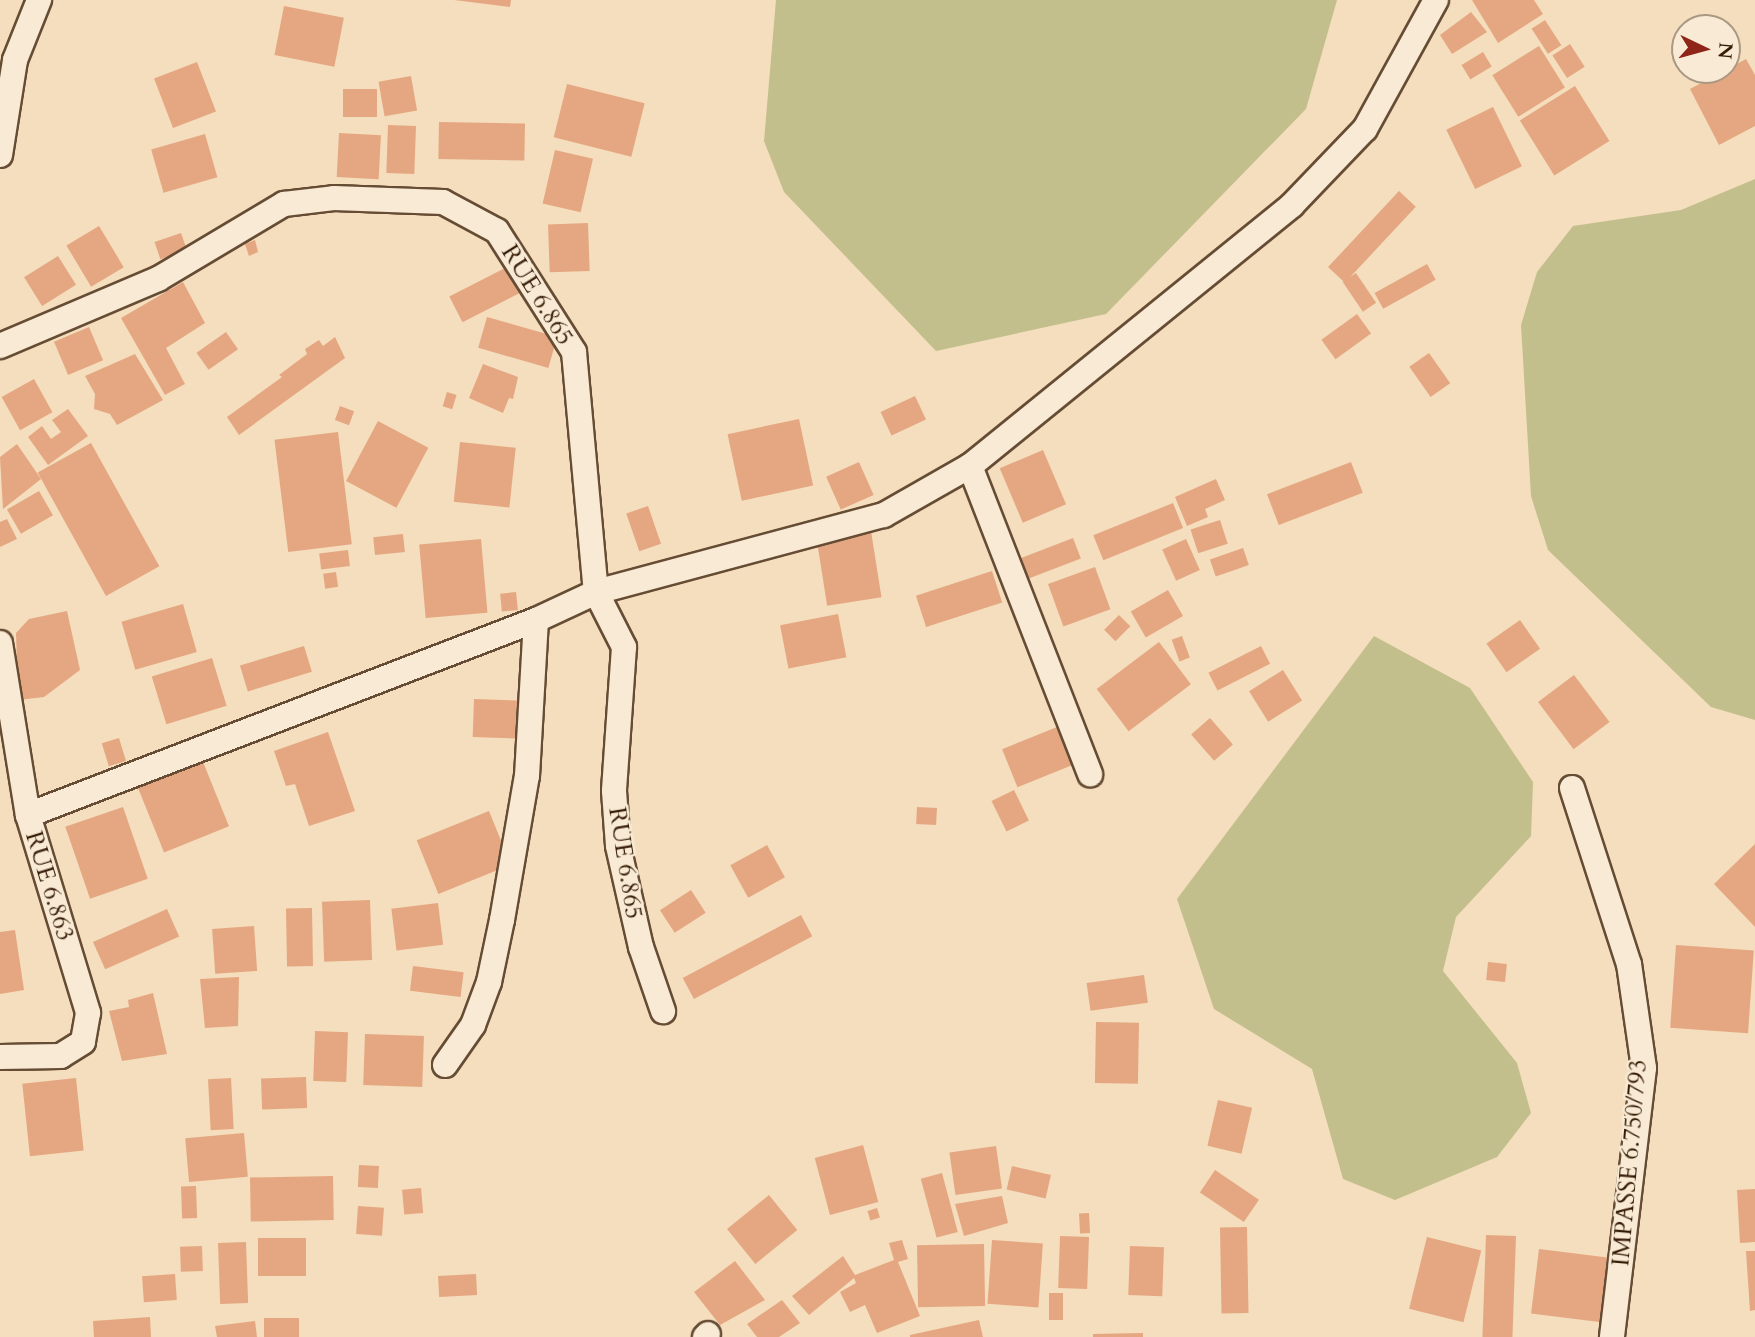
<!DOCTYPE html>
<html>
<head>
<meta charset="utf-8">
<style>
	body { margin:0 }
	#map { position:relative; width:1755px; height:1337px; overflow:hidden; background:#f4debd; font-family:Cardo,serif }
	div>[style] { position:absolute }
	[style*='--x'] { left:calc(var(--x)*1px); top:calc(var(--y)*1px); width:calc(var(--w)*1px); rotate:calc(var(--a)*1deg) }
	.green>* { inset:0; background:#c3bf8c }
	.building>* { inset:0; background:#e5a781; transform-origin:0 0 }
	.roads { filter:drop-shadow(2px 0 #664c34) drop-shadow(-2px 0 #664c34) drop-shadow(0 2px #664c34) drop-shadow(0 -2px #664c34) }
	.street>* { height:24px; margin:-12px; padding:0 12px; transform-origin:12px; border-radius:12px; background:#f8ead4 }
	span { translate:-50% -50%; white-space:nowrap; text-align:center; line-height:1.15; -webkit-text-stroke:5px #f8ead4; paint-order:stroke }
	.street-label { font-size:24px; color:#361c06 }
	.north { position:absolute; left:1671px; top:14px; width:70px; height:70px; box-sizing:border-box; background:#f8ead4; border:2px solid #aa9882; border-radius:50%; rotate:95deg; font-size:19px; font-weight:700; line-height:28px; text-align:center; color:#361c06 }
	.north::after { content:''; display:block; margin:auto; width:24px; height:32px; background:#8f2418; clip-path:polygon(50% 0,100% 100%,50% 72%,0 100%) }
</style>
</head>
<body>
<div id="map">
	<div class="green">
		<i style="clip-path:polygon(776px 0,1337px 0,1306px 109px,1106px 314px,936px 351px,784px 192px,764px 141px)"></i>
		<i style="clip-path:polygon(1755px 179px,1755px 720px,1711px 707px,1548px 550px,1531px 496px,1521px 325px,1537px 272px,1573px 226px,1681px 210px)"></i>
		<i style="clip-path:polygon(1374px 636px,1470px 688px,1533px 782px,1531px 836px,1456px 917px,1443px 971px,1517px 1063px,1531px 1113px,1497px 1157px,1395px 1200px,1343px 1179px,1312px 1069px,1214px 1009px,1177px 899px)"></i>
	</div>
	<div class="building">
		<i style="clip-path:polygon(454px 0,511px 0,510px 7px)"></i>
		<i style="clip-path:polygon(1472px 0,1534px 0,1543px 14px,1498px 43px)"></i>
		<i style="left:284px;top:6px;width:61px;height:50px;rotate:11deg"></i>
		<i style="clip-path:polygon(1471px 12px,1487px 32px,1452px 54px,1440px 35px)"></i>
		<i style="left:1545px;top:20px;width:30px;height:16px;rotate:57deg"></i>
		<i style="left:1570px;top:44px;width:27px;height:21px;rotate:57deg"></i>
		<i style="left:1539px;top:46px;width:49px;height:55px;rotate:58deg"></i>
		<i style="left:1483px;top:52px;width:17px;height:25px;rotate:59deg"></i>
		<i style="clip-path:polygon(1746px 59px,1755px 75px,1755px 126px,1719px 145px,1690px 89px)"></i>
		<i style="left:197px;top:62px;width:53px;height:46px;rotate:69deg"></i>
		<i style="left:411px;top:76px;width:35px;height:33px;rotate:80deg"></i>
		<i style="left:567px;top:84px;width:80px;height:55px;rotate:14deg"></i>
		<i style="left:1575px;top:86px;width:65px;height:65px;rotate:58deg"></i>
		<i style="left:343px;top:89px;width:34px;height:28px"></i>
		<i style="left:1493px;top:107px;width:66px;height:52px;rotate:64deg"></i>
		<i style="left:439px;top:122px;width:86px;height:37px;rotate:1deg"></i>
		<i style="left:388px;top:125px;width:28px;height:48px;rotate:2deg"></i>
		<i style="left:339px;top:133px;width:42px;height:44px;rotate:3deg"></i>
		<i style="left:205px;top:134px;width:45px;height:56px;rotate:74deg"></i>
		<i style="left:555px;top:150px;width:39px;height:55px;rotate:13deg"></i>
		<i style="left:1399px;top:191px;width:23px;height:104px;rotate:43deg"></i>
		<i style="left:588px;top:223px;width:48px;height:40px;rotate:88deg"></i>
		<i style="left:99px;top:226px;width:48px;height:38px;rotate:59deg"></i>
		<i style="left:181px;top:233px;width:18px;height:28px;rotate:71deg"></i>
		<i style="clip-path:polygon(255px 240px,258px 252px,249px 256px,245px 244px)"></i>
		<i style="left:58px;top:256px;width:34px;height:40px;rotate:58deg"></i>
		<i style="left:1427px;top:264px;width:18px;height:60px;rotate:61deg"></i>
		<i style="left:509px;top:266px;width:29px;height:67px;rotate:63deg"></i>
		<i style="left:1356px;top:273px;width:36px;height:16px;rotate:56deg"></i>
		<i style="clip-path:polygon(183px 282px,205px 323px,166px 348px,185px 384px,165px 395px,121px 318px)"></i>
		<i style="left:1357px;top:314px;width:24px;height:44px;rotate:54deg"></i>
		<i style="left:487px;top:317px;width:73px;height:32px;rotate:16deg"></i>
		<i style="left:89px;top:327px;width:36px;height:38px;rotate:67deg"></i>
		<i style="left:226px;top:332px;width:21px;height:36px;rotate:55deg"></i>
		<i style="clip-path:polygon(335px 337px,345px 358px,239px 435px,227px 417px,282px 377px,279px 375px,307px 354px,305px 349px,319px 340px,323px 346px)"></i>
		<i style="left:1429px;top:353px;width:37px;height:24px;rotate:55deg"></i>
		<i style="clip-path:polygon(135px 354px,163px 400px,117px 425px,110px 414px,94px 409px,95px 394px,85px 376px)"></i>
		<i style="clip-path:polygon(483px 364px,518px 377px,513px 399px,509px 398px,503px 413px,469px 398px)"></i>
		<i style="left:34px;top:379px;width:38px;height:37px;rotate:61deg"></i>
		<i style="left:447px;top:392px;width:10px;height:15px;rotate:17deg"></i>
		<i style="left:915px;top:396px;width:26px;height:38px;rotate:65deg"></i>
		<i style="left:340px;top:406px;width:15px;height:15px;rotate:20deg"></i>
		<i style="clip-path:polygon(68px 409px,88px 436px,48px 465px,28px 437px,42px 426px,51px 439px,61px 432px,52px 420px)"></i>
		<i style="left:799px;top:419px;width:68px;height:73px;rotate:78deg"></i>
		<i style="left:378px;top:421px;width:57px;height:68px;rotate:28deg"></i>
		<i style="left:338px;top:432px;width:113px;height:64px;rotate:83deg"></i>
		<i style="left:460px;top:442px;width:56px;height:60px;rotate:6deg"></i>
		<i style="left:91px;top:443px;width:141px;height:61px;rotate:61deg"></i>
		<i style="clip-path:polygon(17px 444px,41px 479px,3px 509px,0 457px)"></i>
		<i style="left:1043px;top:450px;width:59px;height:47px;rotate:67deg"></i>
		<i style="left:859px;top:462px;width:36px;height:36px;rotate:66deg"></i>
		<i style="left:1351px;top:462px;width:33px;height:90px;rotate:69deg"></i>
		<i style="clip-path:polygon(1216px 479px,1225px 500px,1205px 509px,1208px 517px,1187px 526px,1175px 497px)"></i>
		<i style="left:39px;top:491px;width:28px;height:37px;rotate:60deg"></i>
		<i style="left:1173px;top:503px;width:27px;height:86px;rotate:68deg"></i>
		<i style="left:648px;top:506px;width:40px;height:23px;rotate:71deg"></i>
		<i style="clip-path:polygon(7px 519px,17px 539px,0 547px,0 522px)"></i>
		<i style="left:1220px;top:520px;width:25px;height:31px;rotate:72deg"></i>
		<i style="left:871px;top:531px;width:67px;height:55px;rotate:81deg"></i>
		<i style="left:403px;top:534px;width:18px;height:30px;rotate:84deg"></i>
		<i style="left:1073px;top:538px;width:22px;height:65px;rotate:69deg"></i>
		<i style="left:481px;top:539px;width:74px;height:62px;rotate:85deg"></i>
		<i style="left:1186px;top:539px;width:34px;height:26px;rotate:66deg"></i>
		<i style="left:1243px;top:548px;width:18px;height:35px;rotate:71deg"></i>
		<i style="left:348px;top:550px;width:16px;height:29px;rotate:83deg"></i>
		<i style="left:1095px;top:567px;width:45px;height:50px;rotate:70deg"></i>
		<i style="left:992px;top:571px;width:33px;height:80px;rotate:72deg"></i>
		<i style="left:336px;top:572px;width:15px;height:13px;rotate:82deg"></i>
		<i style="left:1168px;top:590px;width:30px;height:43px;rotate:60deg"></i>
		<i style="left:516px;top:592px;width:18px;height:16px;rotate:84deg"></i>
		<i style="left:183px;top:604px;width:50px;height:64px;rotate:74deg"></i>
		<i style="clip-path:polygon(67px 611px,80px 670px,44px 697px,18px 700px,16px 633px,29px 619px)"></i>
		<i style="left:838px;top:614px;width:44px;height:59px;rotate:79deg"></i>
		<i style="left:1119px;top:615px;width:16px;height:21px;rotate:45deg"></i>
		<i style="left:1520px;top:620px;width:35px;height:41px;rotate:55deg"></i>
		<i style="left:1182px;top:636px;width:23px;height:11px;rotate:70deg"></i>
		<i style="left:1159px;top:642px;width:53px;height:78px;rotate:53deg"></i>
		<i style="left:304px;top:646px;width:27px;height:67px;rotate:73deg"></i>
		<i style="left:1261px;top:646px;width:20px;height:59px;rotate:63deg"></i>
		<i style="left:212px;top:658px;width:50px;height:63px;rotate:73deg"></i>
		<i style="left:1283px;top:670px;width:36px;height:40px;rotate:58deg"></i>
		<i style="left:1574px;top:675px;width:59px;height:45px;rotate:53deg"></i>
		<i style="left:474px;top:699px;width:51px;height:38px;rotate:2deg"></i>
		<i style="left:1210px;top:718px;width:35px;height:25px;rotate:49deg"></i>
		<i style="left:1067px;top:723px;width:41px;height:70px;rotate:68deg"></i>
		<i style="clip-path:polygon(328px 732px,355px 811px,309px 826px,295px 784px,286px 786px,274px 751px)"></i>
		<i style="left:119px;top:738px;width:24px;height:18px;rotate:73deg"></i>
		<i style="left:199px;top:752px;width:80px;height:70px;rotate:68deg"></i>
		<i style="left:1014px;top:790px;width:34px;height:25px;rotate:64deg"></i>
		<i style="left:123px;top:807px;width:76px;height:61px;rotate:71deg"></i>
		<i style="left:917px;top:807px;width:20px;height:17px;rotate:3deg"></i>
		<i style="left:489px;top:811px;width:58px;height:78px;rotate:68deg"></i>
		<i style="clip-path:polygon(1755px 844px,1755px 927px,1714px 884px)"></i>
		<i style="left:767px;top:845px;width:37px;height:42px;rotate:61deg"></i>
		<i style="left:691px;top:890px;width:27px;height:37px;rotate:57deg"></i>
		<i style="left:370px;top:900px;width:60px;height:48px;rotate:88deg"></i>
		<i style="left:438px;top:903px;width:42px;height:47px;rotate:83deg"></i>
		<i style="left:312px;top:908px;width:58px;height:26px;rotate:89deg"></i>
		<i style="left:167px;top:909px;width:30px;height:81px;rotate:66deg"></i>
		<i style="left:801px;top:915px;width:24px;height:134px;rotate:62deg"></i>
		<i style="left:254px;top:926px;width:45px;height:42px;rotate:86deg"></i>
		<i style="clip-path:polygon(15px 930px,24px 990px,0 994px,0 932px)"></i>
		<i style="left:1676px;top:945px;width:78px;height:83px;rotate:4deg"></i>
		<i style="left:1488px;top:962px;width:19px;height:18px;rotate:6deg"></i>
		<i style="left:413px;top:966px;width:51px;height:25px;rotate:7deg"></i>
		<i style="left:1144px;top:975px;width:28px;height:58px;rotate:82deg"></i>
		<i style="clip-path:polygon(239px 977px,238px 1026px,205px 1028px,200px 979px)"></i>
		<i style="clip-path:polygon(153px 993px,167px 1054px,122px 1061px,109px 1011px,129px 1007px,128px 1000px)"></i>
		<i style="left:1096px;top:1022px;width:43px;height:61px;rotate:1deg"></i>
		<i style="left:315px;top:1031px;width:33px;height:50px;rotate:2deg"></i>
		<i style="left:365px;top:1034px;width:59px;height:51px;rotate:2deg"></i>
		<i style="left:306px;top:1077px;width:31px;height:45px;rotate:88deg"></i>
		<i style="left:76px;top:1078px;width:73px;height:54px;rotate:84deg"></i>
		<i style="left:231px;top:1078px;width:51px;height:23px;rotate:87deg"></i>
		<i style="left:1218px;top:1100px;width:35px;height:47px;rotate:13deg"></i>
		<i style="left:244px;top:1133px;width:44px;height:59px;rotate:85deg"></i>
		<i style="left:863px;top:1145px;width:59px;height:50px;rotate:75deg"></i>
		<i style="left:996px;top:1146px;width:43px;height:47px;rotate:82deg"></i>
		<i style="left:359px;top:1165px;width:20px;height:22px;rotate:3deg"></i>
		<i style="left:1012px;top:1166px;width:40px;height:24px;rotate:13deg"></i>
		<i style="left:1215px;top:1170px;width:53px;height:27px;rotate:34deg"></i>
		<i style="left:942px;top:1173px;width:61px;height:22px;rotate:75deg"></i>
		<i style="left:333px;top:1176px;width:44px;height:83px;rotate:89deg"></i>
		<i style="left:196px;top:1186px;width:32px;height:15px;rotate:88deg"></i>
		<i style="left:421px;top:1188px;width:25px;height:19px;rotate:85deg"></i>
		<i style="clip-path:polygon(1755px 1189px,1755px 1242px,1740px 1243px,1737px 1190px)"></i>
		<i style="left:769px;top:1195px;width:45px;height:54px;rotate:51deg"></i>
		<i style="clip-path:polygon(1002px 1196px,1008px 1223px,964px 1236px,955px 1204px)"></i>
		<i style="left:358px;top:1206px;width:26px;height:28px;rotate:4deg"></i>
		<i style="left:877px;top:1208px;width:10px;height:10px;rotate:73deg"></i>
		<i style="left:1089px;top:1213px;width:20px;height:10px;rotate:87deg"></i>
		<i style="left:1247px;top:1227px;width:86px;height:27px;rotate:89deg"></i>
		<i style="left:1486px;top:1235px;width:30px;height:102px;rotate:2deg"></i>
		<i style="left:1060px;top:1236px;width:29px;height:52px;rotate:2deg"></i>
		<i style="left:1427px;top:1237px;width:56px;height:74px;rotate:14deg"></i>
		<i style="left:258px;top:1238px;width:48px;height:38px"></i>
		<i style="clip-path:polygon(902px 1240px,908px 1259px,898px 1262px,920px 1316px,877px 1333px,865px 1305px,850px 1312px,840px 1292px,856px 1283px,854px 1278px,809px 1315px,792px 1296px,843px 1256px,855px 1275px,894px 1260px,889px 1243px)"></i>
		<i style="left:992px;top:1240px;width:51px;height:64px;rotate:4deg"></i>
		<i style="left:246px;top:1242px;width:61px;height:28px;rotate:88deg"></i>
		<i style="left:984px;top:1244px;width:62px;height:67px;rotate:89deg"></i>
		<i style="left:202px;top:1246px;width:25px;height:22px;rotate:88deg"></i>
		<i style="left:1130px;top:1246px;width:34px;height:49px;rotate:2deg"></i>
		<i style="left:1539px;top:1249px;width:77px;height:65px;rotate:7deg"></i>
		<i style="clip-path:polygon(1746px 1251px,1755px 1251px,1755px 1310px,1750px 1311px)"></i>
		<i style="clip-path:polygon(735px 1261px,765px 1300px,720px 1325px,694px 1292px)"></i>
		<i style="left:175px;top:1274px;width:26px;height:33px;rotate:86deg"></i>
		<i style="left:476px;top:1274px;width:21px;height:38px;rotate:87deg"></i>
		<i style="left:1049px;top:1293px;width:14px;height:27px"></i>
		<i style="clip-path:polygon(782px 1300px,800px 1323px,779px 1337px,757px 1337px,747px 1324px)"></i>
		<i style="clip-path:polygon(150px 1317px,151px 1337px,94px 1337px,93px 1321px)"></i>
		<i style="left:299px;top:1318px;width:19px;height:35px;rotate:90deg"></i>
		<i style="clip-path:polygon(979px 1320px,983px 1337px,910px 1337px,910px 1335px)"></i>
		<i style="clip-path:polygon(255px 1321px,257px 1337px,217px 1337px,215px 1326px)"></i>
		<i style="clip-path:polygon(1143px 1333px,1143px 1337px,1093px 1337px,1093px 1334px)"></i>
	</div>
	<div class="roads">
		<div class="street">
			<i style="--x:0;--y:155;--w:96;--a:-81"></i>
			<i style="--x:15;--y:60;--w:65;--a:-68.2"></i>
			<i style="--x:0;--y:346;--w:172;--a:-23"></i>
			<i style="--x:158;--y:279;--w:147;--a:-30.8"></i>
			<i style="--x:284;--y:204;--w:50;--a:-6.8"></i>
			<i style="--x:334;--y:198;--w:109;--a:2.1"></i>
			<i style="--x:443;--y:202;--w:61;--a:28.2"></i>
			<i style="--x:497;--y:231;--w:143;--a:57.5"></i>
			<i style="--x:574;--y:352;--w:241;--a:84.8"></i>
			<i style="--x:596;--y:592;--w:62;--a:63"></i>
			<i style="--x:624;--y:647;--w:144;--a:94"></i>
			<i style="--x:614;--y:791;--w:55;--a:85.8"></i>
			<i style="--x:618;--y:846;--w:104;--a:77.2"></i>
			<i style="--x:641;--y:947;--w:68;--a:71"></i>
			<i style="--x:970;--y:466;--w:331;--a:68.7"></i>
			<i style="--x:0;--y:643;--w:174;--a:80.8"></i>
			<i style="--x:28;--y:815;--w:207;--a:73.1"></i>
			<i style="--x:88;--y:1013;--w:29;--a:100"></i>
			<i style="--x:83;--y:1042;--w:26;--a:148"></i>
			<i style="--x:61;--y:1056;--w:61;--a:179.1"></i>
			<i style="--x:1572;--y:788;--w:185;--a:72.1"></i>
			<i style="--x:1629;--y:964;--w:105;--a:81.8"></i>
			<i style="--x:1644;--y:1068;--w:271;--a:96.8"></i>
			<i style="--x:28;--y:815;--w:544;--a:-21"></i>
			<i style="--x:536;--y:620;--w:66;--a:-25"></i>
			<i style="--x:596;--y:592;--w:298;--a:-15"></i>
			<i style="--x:884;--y:515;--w:99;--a:-29.7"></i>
			<i style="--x:970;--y:466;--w:414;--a:-39"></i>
			<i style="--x:1292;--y:205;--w:105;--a:-46.2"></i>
			<i style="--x:1365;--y:129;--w:147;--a:-61.2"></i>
			<i style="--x:445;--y:1065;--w:49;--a:-55"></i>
			<i style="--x:473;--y:1025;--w:46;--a:-69.6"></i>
			<i style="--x:489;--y:982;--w:63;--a:-78.2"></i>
			<i style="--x:502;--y:920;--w:146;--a:-80.2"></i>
			<i style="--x:527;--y:776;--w:156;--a:-86.7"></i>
			<i style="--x:705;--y:1337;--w:4;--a:-45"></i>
		</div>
	</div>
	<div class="street-label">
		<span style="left:537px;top:295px;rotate:58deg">RUE 6.865</span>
		<span style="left:625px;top:863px;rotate:81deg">RUE 6.865</span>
		<span style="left:49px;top:886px;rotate:73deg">RUE 6.863</span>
		<span style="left:1630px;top:1163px;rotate:-85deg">IMPASSE 6.750/793</span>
	</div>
	<div class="north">N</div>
</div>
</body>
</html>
